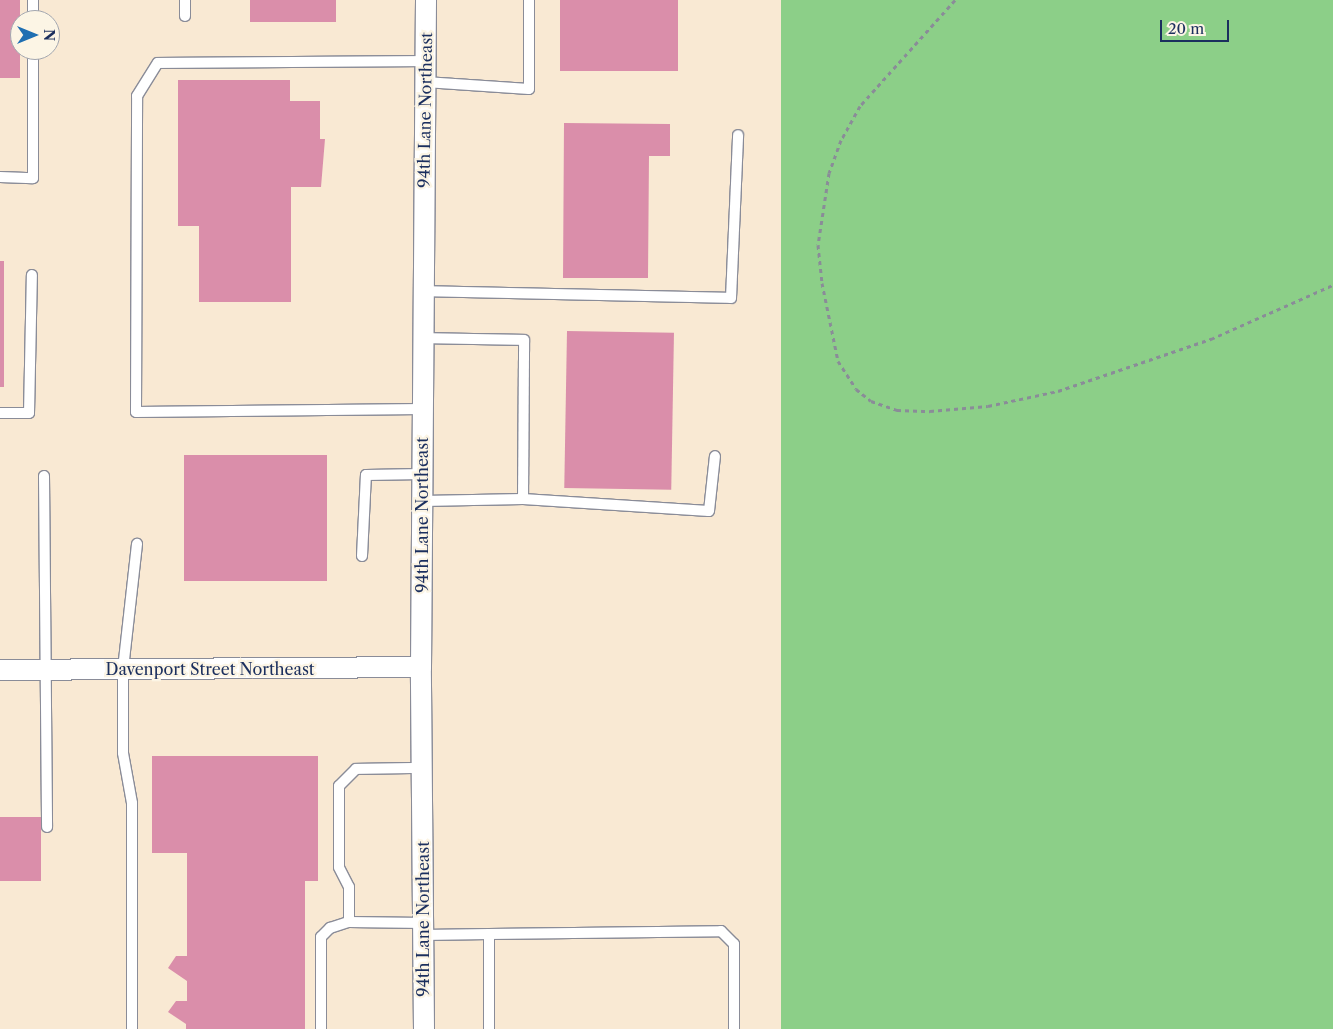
<!DOCTYPE html>
<html>
<head>
<meta charset="utf-8">
<style>
	body { margin:0 }
	#map { position:relative; width:1333px; height:1029px; overflow:hidden; background:#f9e9d3; font-family:"Libre Caslon Text",serif }
	div>[style] { position:absolute }
	[style*='--x'] { left:calc(var(--x)*1px); top:calc(var(--y)*1px); width:calc(var(--w)*1px); rotate:calc(var(--a)*1deg) }
	.green>* { inset:0; background:#8ccf88; transform-origin:0 0 }
	.building>* { inset:0; background:#da8eaa; transform-origin:0 0 }
	.path>* { height:3px; margin-top:-1.5px; transform-origin:0; background:repeating-linear-gradient(90deg,#8a8c98 0 4px,transparent 0 8px) }
	.roads { filter:drop-shadow(1px 0 #8a8c98) drop-shadow(-1px 0 #8a8c98) drop-shadow(0 1px #8a8c98) drop-shadow(0 -1px #8a8c98) }
	.lane>* { height:10px; margin:-5px; padding:0 5px; transform-origin:5px; border-radius:5px; background:#fff }
	.street>* { height:20px; margin:-10px; padding:0 10px; transform-origin:10px; border-radius:10px; background:#fff }
	span { translate:-50% -50%; white-space:nowrap; text-align:center; line-height:1.15; -webkit-text-stroke:4.5px #fcf5e5; paint-order:stroke }
	.street-label { font-size:16px; color:#1b2f5e }
	.north { position:absolute; left:10px; top:10px; width:50px; height:50px; box-sizing:border-box; background:#fcf5e5; border:1px solid #a2a6af; border-radius:50%; rotate:90deg; font-size:14px; font-weight:700; line-height:20px; text-align:center; color:#1b2f5e }
	.north::after { content:''; display:block; margin:auto; width:18px; height:22px; background:#1f6fb2; clip-path:polygon(50% 0,100% 100%,50% 72%,0 100%) }
	.scale { position:absolute; left:1160px; top:20px; width:69px; height:22px; box-sizing:border-box; border:2px solid #1b2f5e; border-top:0; padding-left:6px; font-size:15px; line-height:18px; white-space:nowrap; color:#1b2f5e; -webkit-text-stroke:4px #fcf5e5; paint-order:stroke }
</style>
</head>
<body>
<div id="map">
	<div class="green">
		<i style="left:781px;top:0;width:552px;height:1029px"></i>
	</div>
	<div class="building">
		<i style="left:0;top:0;width:20px;height:78px"></i>
		<i style="left:250px;top:0;width:86px;height:22px"></i>
		<i style="left:560px;top:0;width:118px;height:71px"></i>
		<i style="clip-path:polygon(178px 80px,290px 80px,290px 101px,320px 101px,320px 139px,325px 139px,321px 187px,291px 187px,291px 302px,199px 302px,199px 226px,178px 226px)"></i>
		<i style="clip-path:polygon(564px 123px,670px 124px,670px 156px,649px 156px,648px 278px,563px 278px)"></i>
		<i style="left:0;top:261px;width:4px;height:126px"></i>
		<i style="left:567px;top:331px;width:107px;height:157px;rotate:1deg"></i>
		<i style="left:184px;top:455px;width:143px;height:126px"></i>
		<i style="clip-path:polygon(152px 756px,318px 756px,318px 881px,305px 881px,305px 1029px,186px 1029px,186px 1024px,168px 1012px,176px 1001px,187px 1001px,187px 981px,168px 968px,176px 956px,187px 956px,187px 853px,152px 853px)"></i>
		<i style="left:0;top:817px;width:41px;height:64px"></i>
	</div>
	<div class="path">
		<i style="--x:955;--y:0;--w:142;--a:131.9"></i>
		<i style="--x:860;--y:106;--w:39;--a:119"></i>
		<i style="--x:841;--y:140;--w:35;--a:110"></i>
		<i style="--x:829;--y:173;--w:73;--a:98.7"></i>
		<i style="--x:818;--y:245;--w:38;--a:84"></i>
		<i style="--x:822;--y:283;--w:80;--a:78.4"></i>
		<i style="--x:838;--y:361;--w:33;--a:57"></i>
		<i style="--x:856;--y:389;--w:19;--a:39"></i>
		<i style="--x:871;--y:401;--w:28;--a:19"></i>
		<i style="--x:897;--y:410;--w:33;--a:2"></i>
		<i style="--x:930;--y:411;--w:58;--a:-4.9"></i>
		<i style="--x:988;--y:406;--w:72;--a:-12.1"></i>
		<i style="--x:1058;--y:391;--w:162;--a:-18.8"></i>
		<i style="--x:1211;--y:339;--w:133;--a:-23.9"></i>
	</div>
	<div class="roads">
		<div class="lane">
			<i style="--x:33;--y:0;--w:20;--a:90"></i>
			<i style="--x:185;--y:16;--w:16;--a:-90"></i>
			<i style="--x:425;--y:82;--w:104;--a:3.9"></i>
			<i style="--x:529;--y:89;--w:89;--a:-90"></i>
			<i style="--x:0;--y:177;--w:33;--a:2"></i>
			<i style="--x:33;--y:178;--w:128;--a:-90"></i>
			<i style="--x:423;--y:291;--w:308;--a:1.3"></i>
			<i style="--x:731;--y:298;--w:163;--a:-87.5"></i>
			<i style="--x:423;--y:409;--w:287;--a:179.4"></i>
			<i style="--x:136;--y:412;--w:316;--a:-89.8"></i>
			<i style="--x:137;--y:96;--w:39;--a:-58"></i>
			<i style="--x:158;--y:63;--w:268;--a:-0.4"></i>
			<i style="--x:0;--y:413;--w:29;--a:0"></i>
			<i style="--x:29;--y:413;--w:138;--a:-88.8"></i>
			<i style="--x:44;--y:476;--w:351;--a:89.5"></i>
			<i style="--x:523;--y:499;--w:186;--a:3.7"></i>
			<i style="--x:709;--y:511;--w:55;--a:-83.8"></i>
			<i style="--x:423;--y:501;--w:100;--a:-1.1"></i>
			<i style="--x:523;--y:499;--w:159;--a:-89.6"></i>
			<i style="--x:524;--y:340;--w:101;--a:-178.9"></i>
			<i style="--x:362;--y:556;--w:81;--a:-87.2"></i>
			<i style="--x:366;--y:475;--w:57;--a:-1"></i>
			<i style="--x:349;--y:922;--w:75;--a:0.8"></i>
			<i style="--x:489;--y:934;--w:232;--a:-0.7"></i>
			<i style="--x:721;--y:931;--w:18;--a:45"></i>
			<i style="--x:734;--y:944;--w:85;--a:90"></i>
			<i style="--x:423;--y:935;--w:66;--a:-0.9"></i>
			<i style="--x:489;--y:934;--w:95;--a:90"></i>
			<i style="--x:132;--y:1029;--w:226;--a:-90"></i>
			<i style="--x:132;--y:803;--w:51;--a:-100.2"></i>
			<i style="--x:123;--y:753;--w:84;--a:-90"></i>
			<i style="--x:123;--y:669;--w:126;--a:-83.6"></i>
			<i style="--x:321;--y:1029;--w:92;--a:-90"></i>
			<i style="--x:321;--y:937;--w:13;--a:-45"></i>
			<i style="--x:330;--y:928;--w:20;--a:-18"></i>
			<i style="--x:349;--y:922;--w:35;--a:-90"></i>
			<i style="--x:349;--y:887;--w:22;--a:-117"></i>
			<i style="--x:339;--y:867;--w:81;--a:-90"></i>
			<i style="--x:339;--y:786;--w:24;--a:-45"></i>
			<i style="--x:356;--y:769;--w:67;--a:-0.9"></i>
		</div>
		<div class="street">
			<i style="--x:0;--y:670;--w:421;--a:-0.4"></i>
			<i style="--x:424;--y:1029;--w:362;--a:-90.5"></i>
			<i style="--x:421;--y:667;--w:667;--a:-89.57"></i>
		</div>
	</div>
	<div class="street-label">
		<span style="left:425px;top:110px;rotate:-89deg">94th Lane Northeast</span>
		<span style="left:422px;top:515px;rotate:-90deg">94th Lane Northeast</span>
		<span style="left:210px;top:669px">Davenport Street Northeast</span>
		<span style="left:423px;top:919px;rotate:-90deg">94th Lane Northeast</span>
	</div>
	<div class="north">N</div>
	<div class="scale">20 m</div>
</div>
</body>
</html>
